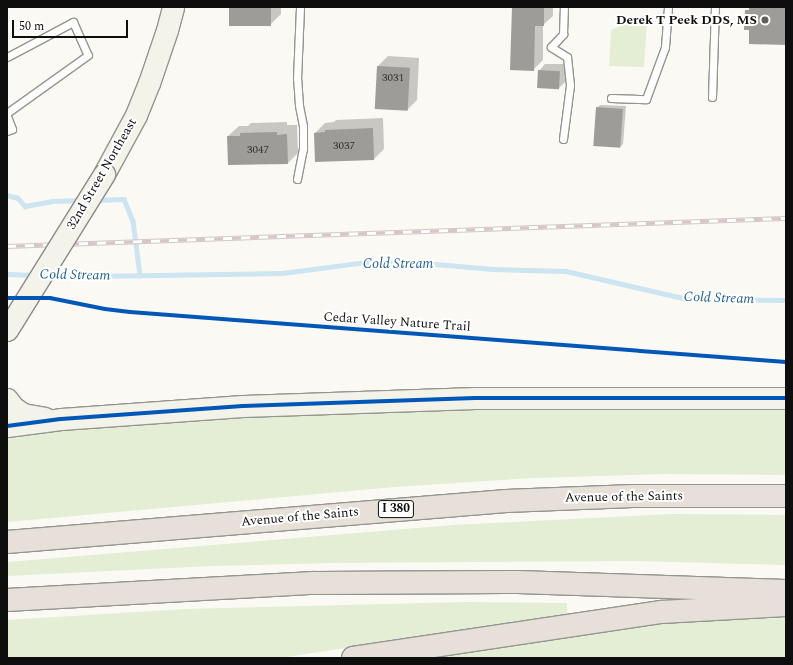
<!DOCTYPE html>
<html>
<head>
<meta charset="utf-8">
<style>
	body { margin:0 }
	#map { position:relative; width:793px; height:665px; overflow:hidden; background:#faf9f3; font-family:Spectral,serif }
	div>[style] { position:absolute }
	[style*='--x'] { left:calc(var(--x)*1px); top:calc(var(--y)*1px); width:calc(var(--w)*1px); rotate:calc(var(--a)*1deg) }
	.green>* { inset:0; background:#e3eed5 }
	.shadow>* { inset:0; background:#0003 }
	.stream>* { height:4.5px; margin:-2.25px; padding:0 2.25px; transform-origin:2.25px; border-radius:2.25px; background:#cde4f1 }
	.building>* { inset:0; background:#9e9c98; transform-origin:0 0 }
	.roads { filter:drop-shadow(1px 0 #949491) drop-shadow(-1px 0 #949491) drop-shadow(0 1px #949491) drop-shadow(0 -1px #949491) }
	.lane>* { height:7px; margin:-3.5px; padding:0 3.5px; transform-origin:3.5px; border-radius:3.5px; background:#fefefd }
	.secondary>* { height:21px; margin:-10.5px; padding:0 10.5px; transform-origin:10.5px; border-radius:10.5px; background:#f3f3ea }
	.highway>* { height:22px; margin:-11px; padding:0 11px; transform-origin:11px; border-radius:11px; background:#e7e0d8 }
	.rail>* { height:4.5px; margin-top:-2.25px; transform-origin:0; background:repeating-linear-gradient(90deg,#fff 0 9px,#d5c7c7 0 18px); box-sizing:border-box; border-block:1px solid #d5c7c7 }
	.bridges { filter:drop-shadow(1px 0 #8b8a88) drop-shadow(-1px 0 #8b8a88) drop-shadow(0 1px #8b8a88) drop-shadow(0 -1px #8b8a88) }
	.secondary-bridge>* { height:21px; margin:-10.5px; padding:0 10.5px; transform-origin:10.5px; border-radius:10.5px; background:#f3f3ea }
	.cycleway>* { height:4px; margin:-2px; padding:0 2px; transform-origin:2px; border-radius:2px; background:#0057b8 }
	.dots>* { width:11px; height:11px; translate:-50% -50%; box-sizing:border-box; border:2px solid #fff; border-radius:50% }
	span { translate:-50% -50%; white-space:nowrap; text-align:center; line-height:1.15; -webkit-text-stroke:4px #fff; paint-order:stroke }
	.number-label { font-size:11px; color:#323230 }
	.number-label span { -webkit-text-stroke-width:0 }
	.shield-label span { padding:1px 3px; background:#fff; border:1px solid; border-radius:3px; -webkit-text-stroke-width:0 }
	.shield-label { font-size:12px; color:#0e0e0e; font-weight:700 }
	.poi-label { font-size:13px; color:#0e0e0e; font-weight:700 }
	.right { translate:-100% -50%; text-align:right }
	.street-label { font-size:13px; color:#0e0e0e }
	.water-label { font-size:14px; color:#246293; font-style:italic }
	.frame { position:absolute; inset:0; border:8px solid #0e0e0e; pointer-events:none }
	.scale { position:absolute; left:12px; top:20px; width:116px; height:18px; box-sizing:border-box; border:2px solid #0e0e0e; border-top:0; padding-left:5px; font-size:12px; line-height:14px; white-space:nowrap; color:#0e0e0e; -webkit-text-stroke:3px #fff; paint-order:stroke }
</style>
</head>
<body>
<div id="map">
	<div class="green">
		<i style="clip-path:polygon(630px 22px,647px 22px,644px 67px,609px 66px,611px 30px)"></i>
		<i style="clip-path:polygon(635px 406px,786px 408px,786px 475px,664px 474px,533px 478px,394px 487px,7px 522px,7px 431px,132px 422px,375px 410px)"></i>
		<i style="clip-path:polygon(672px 514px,786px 515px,786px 565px,637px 561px,331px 563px,212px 566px,7px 576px,7px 562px,454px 525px)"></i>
		<i style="clip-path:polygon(468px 602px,567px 603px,567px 614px,280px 658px,7px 658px,7px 620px,185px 609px)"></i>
		<i style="clip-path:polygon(786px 618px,786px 658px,413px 658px,564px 634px,671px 622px)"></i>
	</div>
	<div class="shadow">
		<i style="clip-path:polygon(230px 7px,281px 7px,281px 14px,271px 24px)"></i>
		<i style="clip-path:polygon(513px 7px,553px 7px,553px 16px,543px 25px,543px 60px,533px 70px)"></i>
		<i style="clip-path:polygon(388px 56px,419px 58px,417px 100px,407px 110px,378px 66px)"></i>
		<i style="clip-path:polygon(545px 64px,566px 64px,566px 81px,559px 88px,538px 87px,539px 71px)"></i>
		<i style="clip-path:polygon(600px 105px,626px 106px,623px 144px,620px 147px,597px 108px)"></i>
		<i style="clip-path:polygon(383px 118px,384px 149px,374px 159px,315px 133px,325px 123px,334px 122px,336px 120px)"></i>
		<i style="clip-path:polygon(287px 122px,287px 125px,297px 125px,298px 153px,288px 163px,228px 136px,239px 126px,248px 126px,251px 123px)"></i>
	</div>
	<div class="stream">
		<i style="--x:7;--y:195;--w:11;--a:15"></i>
		<i style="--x:18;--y:198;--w:11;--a:49"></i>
		<i style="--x:25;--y:206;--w:28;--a:-10"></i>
		<i style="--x:53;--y:201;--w:28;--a:-2"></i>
		<i style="--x:94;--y:200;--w:30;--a:-2"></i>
		<i style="--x:124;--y:199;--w:24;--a:68"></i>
		<i style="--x:133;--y:221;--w:54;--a:82.6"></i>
		<i style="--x:7;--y:274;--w:28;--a:2"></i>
		<i style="--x:49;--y:275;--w:42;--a:1.4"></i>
		<i style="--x:91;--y:276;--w:191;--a:-0.9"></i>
		<i style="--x:282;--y:273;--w:86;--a:-7.4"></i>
		<i style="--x:367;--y:262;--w:57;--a:1"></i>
		<i style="--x:424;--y:263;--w:69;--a:5"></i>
		<i style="--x:493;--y:269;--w:73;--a:1.6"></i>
		<i style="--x:566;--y:271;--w:124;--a:13"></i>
		<i style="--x:687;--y:299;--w:99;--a:0.6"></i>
	</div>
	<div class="building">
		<i style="left:229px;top:7px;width:42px;height:19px"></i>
		<i style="clip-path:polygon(512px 7px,544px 7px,544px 26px,535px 26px,534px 71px,510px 70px)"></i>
		<i style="clip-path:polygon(749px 7px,786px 7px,786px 45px,749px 44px,749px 30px,744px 30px,745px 10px,749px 10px)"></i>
		<i style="left:377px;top:66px;width:33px;height:43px;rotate:3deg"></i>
		<i style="left:538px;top:70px;width:22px;height:18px;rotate:3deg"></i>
		<i style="left:596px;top:107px;width:27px;height:39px;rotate:4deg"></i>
		<i style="clip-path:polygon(373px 128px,374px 160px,315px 162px,314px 133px,325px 132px,325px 130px)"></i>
		<i style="clip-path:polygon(277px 132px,277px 135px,287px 134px,288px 164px,228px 165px,227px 136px,240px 136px,240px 133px)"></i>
	</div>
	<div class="roads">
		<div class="lane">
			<i style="--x:7;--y:57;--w:75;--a:-27.9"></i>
			<i style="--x:73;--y:22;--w:36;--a:66"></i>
			<i style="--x:88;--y:55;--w:100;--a:144.4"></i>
			<i style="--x:712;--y:97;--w:90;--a:-88.1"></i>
			<i style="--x:611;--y:98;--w:35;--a:2"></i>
			<i style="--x:646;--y:99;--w:55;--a:-69.9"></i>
			<i style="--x:665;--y:47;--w:40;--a:-85.7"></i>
			<i style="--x:7;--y:116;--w:14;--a:69"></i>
			<i style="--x:12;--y:129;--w:5;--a:158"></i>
			<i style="--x:563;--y:139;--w:54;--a:-82.6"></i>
			<i style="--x:570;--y:85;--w:28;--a:-96"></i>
			<i style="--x:567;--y:57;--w:19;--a:-148"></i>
			<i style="--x:551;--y:47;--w:18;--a:-47"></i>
			<i style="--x:563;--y:34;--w:27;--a:-88"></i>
			<i style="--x:297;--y:179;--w:31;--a:-79"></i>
			<i style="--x:303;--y:149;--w:23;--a:-90"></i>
			<i style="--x:303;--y:126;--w:21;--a:-101"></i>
			<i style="--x:299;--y:105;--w:26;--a:-94"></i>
			<i style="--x:297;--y:79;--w:72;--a:-87.6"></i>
		</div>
		<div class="secondary">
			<i style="--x:104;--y:174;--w:67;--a:-61.5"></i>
			<i style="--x:136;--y:115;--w:35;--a:-68"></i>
			<i style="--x:149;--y:83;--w:56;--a:-71.2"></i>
			<i style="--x:167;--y:30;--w:24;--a:-75"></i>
			<i style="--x:7;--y:399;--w:10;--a:53"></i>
			<i style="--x:13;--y:407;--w:12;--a:35"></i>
			<i style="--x:23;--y:414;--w:22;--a:10"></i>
			<i style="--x:7;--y:426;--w:54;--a:-7.4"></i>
			<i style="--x:61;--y:419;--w:182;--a:-4.1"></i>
			<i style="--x:243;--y:406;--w:232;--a:-2"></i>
			<i style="--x:475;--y:398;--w:311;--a:0"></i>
		</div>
		<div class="highway">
			<i style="--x:7;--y:542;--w:501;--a:-4.7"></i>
			<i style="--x:506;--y:501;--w:127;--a:-2.3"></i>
			<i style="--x:633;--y:496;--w:153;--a:0"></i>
			<i style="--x:7;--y:600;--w:307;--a:-3.2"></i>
			<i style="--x:314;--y:583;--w:204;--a:-0.3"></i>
			<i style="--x:518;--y:582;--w:268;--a:1.9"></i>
			<i style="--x:353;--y:658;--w:312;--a:-8.5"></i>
			<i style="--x:662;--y:612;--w:124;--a:-3.2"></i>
		</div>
	</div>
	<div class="rail">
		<i style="--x:7;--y:246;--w:780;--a:-2.06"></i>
	</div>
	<div class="bridges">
		<div class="secondary-bridge">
			<i style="--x:7;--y:330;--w:184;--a:-58.1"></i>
		</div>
	</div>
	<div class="cycleway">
		<i style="--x:7;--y:298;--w:43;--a:0"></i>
		<i style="--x:50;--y:298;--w:56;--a:11.3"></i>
		<i style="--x:105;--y:309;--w:25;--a:7"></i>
		<i style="--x:130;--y:312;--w:658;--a:4.36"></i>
		<i style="--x:7;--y:426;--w:54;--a:-7.4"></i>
		<i style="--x:61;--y:419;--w:182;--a:-4.1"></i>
		<i style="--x:243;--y:406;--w:232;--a:-2"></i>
		<i style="--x:475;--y:398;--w:311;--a:0"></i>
	</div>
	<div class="dots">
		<i style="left:765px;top:20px;background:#61605e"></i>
	</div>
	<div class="number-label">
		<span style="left:393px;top:78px">3031</span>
		<span style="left:344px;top:146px">3037</span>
		<span style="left:258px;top:150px">3047</span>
	</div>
	<div class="shield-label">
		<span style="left:396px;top:509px">I 380</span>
	</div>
	<div class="poi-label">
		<span class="right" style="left:757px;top:20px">Derek T Peek DDS, MS</span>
	</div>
	<div class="street-label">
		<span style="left:102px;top:174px;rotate:-60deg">32nd Street Northeast</span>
		<span style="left:397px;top:322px;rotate:4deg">Cedar Valley Nature Trail</span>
		<span style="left:624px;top:497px;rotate:-1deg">Avenue of the Saints</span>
		<span style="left:300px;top:517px;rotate:-5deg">Avenue of the Saints</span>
	</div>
	<div class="water-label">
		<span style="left:398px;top:264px">Cold Stream</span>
		<span style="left:75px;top:275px;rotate:1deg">Cold Stream</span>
		<span style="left:719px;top:298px;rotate:2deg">Cold Stream</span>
	</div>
	<div class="frame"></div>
	<div class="scale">50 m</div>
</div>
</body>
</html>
